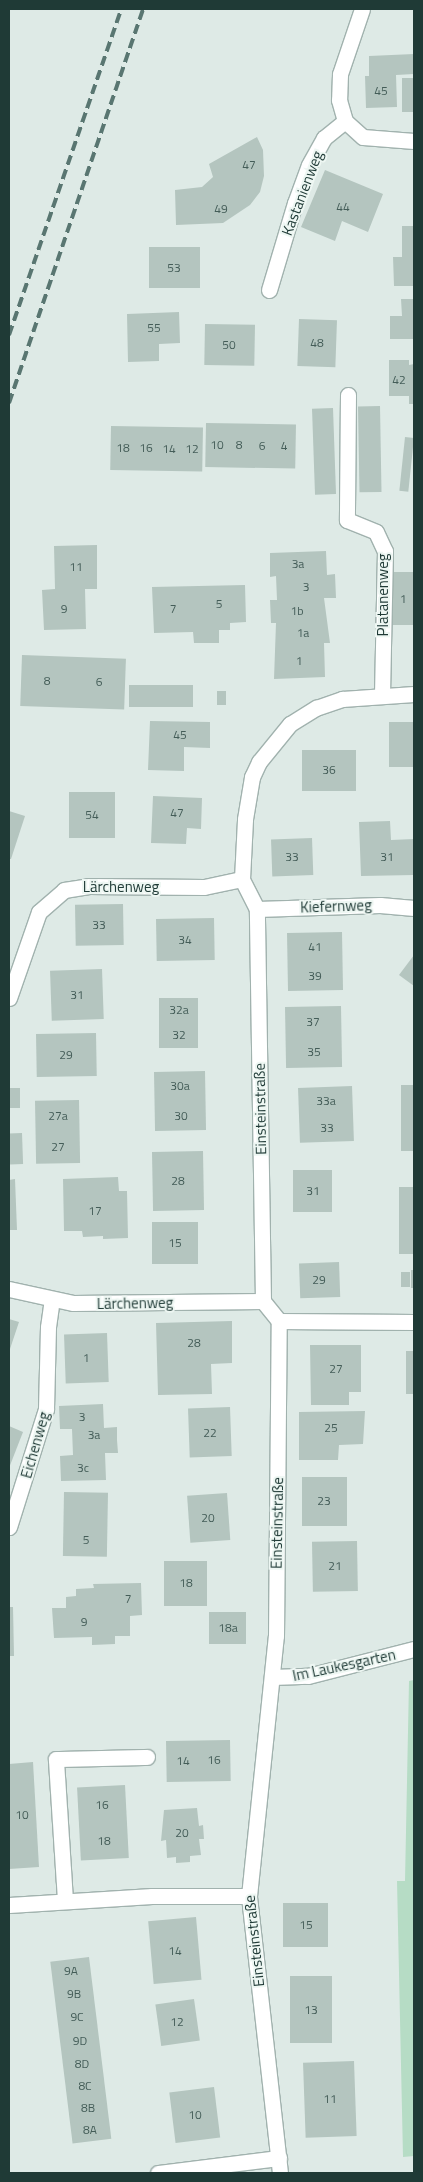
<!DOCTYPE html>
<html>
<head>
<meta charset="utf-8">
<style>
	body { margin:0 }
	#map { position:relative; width:423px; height:2182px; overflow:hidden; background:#deeae6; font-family:"Titillium Web",sans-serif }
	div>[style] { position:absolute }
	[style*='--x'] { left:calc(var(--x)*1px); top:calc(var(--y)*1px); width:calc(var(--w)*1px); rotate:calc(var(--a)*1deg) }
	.green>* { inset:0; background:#b6dcc5 }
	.building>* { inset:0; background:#b4c5bf; transform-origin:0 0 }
	.roads { filter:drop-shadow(1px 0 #a1b2ae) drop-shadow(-1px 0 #a1b2ae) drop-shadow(0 1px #a1b2ae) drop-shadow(0 -1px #a1b2ae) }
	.minor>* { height:15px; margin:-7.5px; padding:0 7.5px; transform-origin:7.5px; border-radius:7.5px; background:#fff }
	.rail>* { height:4px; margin-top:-2px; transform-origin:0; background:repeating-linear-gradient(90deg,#597671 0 10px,transparent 0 15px) }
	span { translate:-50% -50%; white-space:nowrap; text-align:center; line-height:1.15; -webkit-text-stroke:4px #eef7f3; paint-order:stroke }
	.number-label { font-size:12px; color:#445d58 }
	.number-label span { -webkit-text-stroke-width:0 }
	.street-label { font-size:15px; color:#1f3a36 }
	.frame { position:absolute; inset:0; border:10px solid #1f3a36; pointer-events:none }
</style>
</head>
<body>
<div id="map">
	<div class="green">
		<i style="clip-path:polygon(414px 1680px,414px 2156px,403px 2157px,397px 1881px,405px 1881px,409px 1681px)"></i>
	</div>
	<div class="building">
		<i style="clip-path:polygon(414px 54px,414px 74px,396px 75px,397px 107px,366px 108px,365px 76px,369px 76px,369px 56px)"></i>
		<i style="left:402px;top:78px;width:12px;height:34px"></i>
		<i style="clip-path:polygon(257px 137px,263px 150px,264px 176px,260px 192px,250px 205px,223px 223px,176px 225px,175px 190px,202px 187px,213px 177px,209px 164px)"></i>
		<i style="clip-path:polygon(325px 170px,383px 194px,368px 232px,342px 221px,335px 241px,301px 227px)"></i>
		<i style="clip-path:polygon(402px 226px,414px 226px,414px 286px,394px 286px,393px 257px,402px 257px)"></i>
		<i style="left:149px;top:247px;width:51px;height:41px"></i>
		<i style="clip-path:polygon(401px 299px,414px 299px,414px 339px,390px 339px,390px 316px,402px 316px)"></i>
		<i style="clip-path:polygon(179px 312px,180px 343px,159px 344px,159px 361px,128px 362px,127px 314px)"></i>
		<i style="left:299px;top:319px;width:38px;height:47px;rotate:2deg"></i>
		<i style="left:205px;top:324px;width:50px;height:41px;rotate:1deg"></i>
		<i style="clip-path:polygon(389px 360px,409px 360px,409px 365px,414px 364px,414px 404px,409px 404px,409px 396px,389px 396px)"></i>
		<i style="left:380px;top:406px;width:86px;height:22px;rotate:89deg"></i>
		<i style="left:333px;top:408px;width:86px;height:21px;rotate:88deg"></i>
		<i style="left:206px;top:423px;width:90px;height:44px;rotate:1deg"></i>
		<i style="left:111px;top:426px;width:92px;height:44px;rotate:1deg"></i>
		<i style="left:405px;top:437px;width:9px;height:54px;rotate:6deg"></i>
		<i style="clip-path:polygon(97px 545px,97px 589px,85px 589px,86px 629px,44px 630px,42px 590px,55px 589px,54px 546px)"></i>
		<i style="clip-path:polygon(326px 551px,327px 575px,335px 574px,336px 598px,324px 598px,330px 643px,324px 643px,325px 677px,274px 679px,276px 623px,271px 623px,270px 600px,277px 600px,276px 576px,270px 577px,270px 553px)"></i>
		<i style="left:414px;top:572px;width:53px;height:22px;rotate:90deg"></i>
		<i style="clip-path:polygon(245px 585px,246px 622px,230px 623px,230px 630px,219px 630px,219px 643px,194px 643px,193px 632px,154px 633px,152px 587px)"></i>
		<i style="left:22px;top:655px;width:104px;height:51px;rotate:2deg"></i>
		<i style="left:129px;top:685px;width:64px;height:22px"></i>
		<i style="left:226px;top:691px;width:14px;height:9px;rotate:90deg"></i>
		<i style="clip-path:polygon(150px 721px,210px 722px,210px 748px,184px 747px,184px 771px,148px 770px)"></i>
		<i style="left:389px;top:722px;width:25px;height:45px"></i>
		<i style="left:302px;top:750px;width:54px;height:41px"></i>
		<i style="left:69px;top:792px;width:46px;height:46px"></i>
		<i style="clip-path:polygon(153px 796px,202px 798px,201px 829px,187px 828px,186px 844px,151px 843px)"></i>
		<i style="clip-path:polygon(9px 811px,25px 816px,11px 859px,9px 859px)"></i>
		<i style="clip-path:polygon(390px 821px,391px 840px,414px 839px,414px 875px,361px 876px,359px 822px)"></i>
		<i style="left:312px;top:838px;width:37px;height:41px;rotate:88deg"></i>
		<i style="left:123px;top:904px;width:41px;height:48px;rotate:89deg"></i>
		<i style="left:214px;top:918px;width:42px;height:58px;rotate:89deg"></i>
		<i style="left:342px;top:932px;width:58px;height:55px;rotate:89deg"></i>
		<i style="clip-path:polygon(414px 955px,414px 986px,399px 975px)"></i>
		<i style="left:102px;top:969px;width:50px;height:52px;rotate:88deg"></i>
		<i style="left:198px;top:998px;width:50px;height:39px;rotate:90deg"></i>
		<i style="left:341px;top:1006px;width:61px;height:56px;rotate:89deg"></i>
		<i style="left:96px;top:1033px;width:43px;height:60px;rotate:89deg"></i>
		<i style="left:205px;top:1071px;width:59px;height:51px;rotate:89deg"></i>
		<i style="left:401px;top:1085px;width:13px;height:66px"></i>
		<i style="left:352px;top:1086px;width:55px;height:54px;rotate:88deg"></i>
		<i style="left:9px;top:1088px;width:11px;height:20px"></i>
		<i style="left:79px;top:1100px;width:63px;height:44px;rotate:89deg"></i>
		<i style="left:22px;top:1133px;width:31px;height:13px;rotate:88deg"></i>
		<i style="left:203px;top:1151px;width:59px;height:51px;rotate:89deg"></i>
		<i style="left:293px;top:1170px;width:39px;height:42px"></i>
		<i style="clip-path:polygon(118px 1177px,119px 1191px,127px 1191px,128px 1238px,103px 1239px,103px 1236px,83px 1237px,82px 1231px,64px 1231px,63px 1179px)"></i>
		<i style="clip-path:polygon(15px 1179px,17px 1230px,9px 1230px,9px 1180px)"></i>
		<i style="left:399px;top:1187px;width:15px;height:67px"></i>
		<i style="left:152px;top:1222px;width:46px;height:42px"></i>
		<i style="left:339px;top:1262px;width:35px;height:40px;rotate:88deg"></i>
		<i style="left:411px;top:1270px;width:3px;height:18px"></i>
		<i style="left:401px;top:1272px;width:9px;height:15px"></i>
		<i style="clip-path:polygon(9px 1319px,19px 1322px,9px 1352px)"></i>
		<i style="clip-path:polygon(232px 1321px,232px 1363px,211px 1364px,212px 1394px,158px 1395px,156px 1323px)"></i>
		<i style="left:107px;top:1333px;width:49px;height:43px;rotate:88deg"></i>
		<i style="clip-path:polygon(310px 1345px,361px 1345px,361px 1392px,349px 1392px,349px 1405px,311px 1405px)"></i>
		<i style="left:406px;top:1351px;width:8px;height:43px"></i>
		<i style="clip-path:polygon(103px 1404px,104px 1428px,117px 1427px,117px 1440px,118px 1453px,105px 1453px,106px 1480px,61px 1481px,60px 1456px,73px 1455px,72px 1429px,60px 1429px,59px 1406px)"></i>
		<i style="left:230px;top:1407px;width:49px;height:42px;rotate:88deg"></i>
		<i style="clip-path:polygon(365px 1411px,363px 1444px,339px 1445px,338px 1460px,299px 1460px,299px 1412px)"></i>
		<i style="clip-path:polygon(9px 1426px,23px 1432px,9px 1468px)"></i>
		<i style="left:302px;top:1477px;width:45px;height:49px"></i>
		<i style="left:64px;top:1492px;width:44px;height:64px;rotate:1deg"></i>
		<i style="left:227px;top:1493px;width:47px;height:40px;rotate:86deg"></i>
		<i style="left:357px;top:1541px;width:50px;height:45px;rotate:89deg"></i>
		<i style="left:164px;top:1561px;width:43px;height:45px"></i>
		<i style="clip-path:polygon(141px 1583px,142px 1615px,130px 1616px,130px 1636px,115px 1636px,115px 1644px,92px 1645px,92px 1637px,54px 1638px,52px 1608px,66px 1608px,66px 1597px,76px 1596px,76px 1589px,94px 1588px,93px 1584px)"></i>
		<i style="clip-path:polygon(9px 1607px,13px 1607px,14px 1656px,9px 1656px)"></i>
		<i style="left:209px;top:1612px;width:37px;height:32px"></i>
		<i style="left:230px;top:1740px;width:41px;height:64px;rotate:89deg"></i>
		<i style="clip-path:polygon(33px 1762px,39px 1867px,9px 1869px,9px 1764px)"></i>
		<i style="left:125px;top:1785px;width:73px;height:48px;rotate:87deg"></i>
		<i style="clip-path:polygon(197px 1808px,199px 1826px,203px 1825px,204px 1839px,199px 1839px,201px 1855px,190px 1856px,190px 1862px,176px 1863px,176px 1857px,167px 1858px,166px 1840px,161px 1841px,164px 1810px)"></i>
		<i style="left:283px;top:1903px;width:45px;height:44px"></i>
		<i style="left:196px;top:1917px;width:63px;height:48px;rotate:85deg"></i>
		<i style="left:89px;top:1957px;width:183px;height:39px;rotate:83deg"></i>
		<i style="left:290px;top:1976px;width:42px;height:67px"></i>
		<i style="left:194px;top:1999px;width:42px;height:39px;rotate:82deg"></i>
		<i style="left:354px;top:2061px;width:75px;height:51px;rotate:88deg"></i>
		<i style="left:214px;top:2087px;width:51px;height:45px;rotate:83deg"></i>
	</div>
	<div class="roads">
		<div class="minor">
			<i style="--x:362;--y:9;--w:69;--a:108.7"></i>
			<i style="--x:340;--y:74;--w:26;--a:92"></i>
			<i style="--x:339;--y:100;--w:22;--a:74"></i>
			<i style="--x:345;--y:121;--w:24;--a:42"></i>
			<i style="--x:363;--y:137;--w:51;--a:4.5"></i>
			<i style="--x:269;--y:290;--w:91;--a:-73.4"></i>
			<i style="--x:295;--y:203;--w:40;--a:-69.8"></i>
			<i style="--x:309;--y:165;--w:31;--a:-61"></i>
			<i style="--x:324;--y:138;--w:27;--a:-39"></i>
			<i style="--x:348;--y:395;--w:125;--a:90.5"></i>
			<i style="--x:347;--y:520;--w:31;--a:22"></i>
			<i style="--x:376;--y:532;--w:21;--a:65"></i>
			<i style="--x:385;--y:551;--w:144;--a:91.2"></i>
			<i style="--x:257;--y:909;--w:123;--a:-1.9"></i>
			<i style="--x:380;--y:905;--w:34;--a:5"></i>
			<i style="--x:9;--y:998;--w:91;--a:-70.8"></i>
			<i style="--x:39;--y:912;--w:33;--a:-41"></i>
			<i style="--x:64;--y:890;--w:25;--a:-9"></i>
			<i style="--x:89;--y:886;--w:115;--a:0.5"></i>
			<i style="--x:204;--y:887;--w:39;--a:-12"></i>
			<i style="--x:9;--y:1289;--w:66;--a:12.3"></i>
			<i style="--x:73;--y:1303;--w:190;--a:-0.6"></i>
			<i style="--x:279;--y:1321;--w:135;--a:0.4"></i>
			<i style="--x:9;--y:1527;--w:124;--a:-72.6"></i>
			<i style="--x:46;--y:1409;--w:82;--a:-88.6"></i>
			<i style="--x:48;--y:1327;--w:27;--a:-82"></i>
			<i style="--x:272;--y:1677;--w:36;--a:-2"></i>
			<i style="--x:308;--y:1676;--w:109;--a:-14.3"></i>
			<i style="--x:65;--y:1900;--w:141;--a:-93.7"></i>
			<i style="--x:56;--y:1759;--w:91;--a:-1.3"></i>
			<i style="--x:9;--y:1905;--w:143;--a:-3.6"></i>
			<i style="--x:152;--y:1896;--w:97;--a:0"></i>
			<i style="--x:158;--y:2173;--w:122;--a:-7.1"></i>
			<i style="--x:280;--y:2173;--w:279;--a:-96.4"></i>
			<i style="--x:249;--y:1896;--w:261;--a:-84.1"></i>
			<i style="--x:276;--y:1636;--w:315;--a:-89.5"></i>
			<i style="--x:279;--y:1321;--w:26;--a:-129"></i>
			<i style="--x:263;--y:1301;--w:392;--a:-90.9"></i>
			<i style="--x:257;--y:909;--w:34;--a:-117"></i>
			<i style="--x:242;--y:879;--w:60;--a:-87.1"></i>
			<i style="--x:245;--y:819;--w:43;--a:-80.5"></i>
			<i style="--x:252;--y:777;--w:17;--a:-65"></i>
			<i style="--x:259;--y:762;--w:49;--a:-50.8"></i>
			<i style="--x:290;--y:724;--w:31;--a:-32"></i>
			<i style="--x:316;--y:708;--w:28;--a:-19"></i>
			<i style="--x:342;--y:699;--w:72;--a:-4"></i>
		</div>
	</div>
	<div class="rail">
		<i style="--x:9;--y:335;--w:345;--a:-71"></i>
		<i style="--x:9;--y:403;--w:416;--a:-71.2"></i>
	</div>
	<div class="number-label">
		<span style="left:381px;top:91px">45</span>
		<span style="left:249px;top:165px">47</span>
		<span style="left:343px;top:207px">44</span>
		<span style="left:221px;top:209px">49</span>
		<span style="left:174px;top:268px">53</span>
		<span style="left:154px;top:328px">55</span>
		<span style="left:317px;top:343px">48</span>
		<span style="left:229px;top:345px">50</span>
		<span style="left:399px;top:380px">42</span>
		<span style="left:217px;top:445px">10</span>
		<span style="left:239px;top:445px">8</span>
		<span style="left:262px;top:446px">6</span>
		<span style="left:284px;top:446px">4</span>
		<span style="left:123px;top:448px">18</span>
		<span style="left:146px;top:448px">16</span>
		<span style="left:169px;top:449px">14</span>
		<span style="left:192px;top:449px">12</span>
		<span style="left:298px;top:564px">3a</span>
		<span style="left:76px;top:567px">11</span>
		<span style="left:306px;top:587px">3</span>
		<span style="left:403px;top:599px">1</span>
		<span style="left:219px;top:604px">5</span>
		<span style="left:64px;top:609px">9</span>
		<span style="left:173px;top:609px">7</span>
		<span style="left:297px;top:611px">1b</span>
		<span style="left:303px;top:633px">1a</span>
		<span style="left:299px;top:661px">1</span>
		<span style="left:47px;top:681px">8</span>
		<span style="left:99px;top:682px">6</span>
		<span style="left:180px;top:735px">45</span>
		<span style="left:329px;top:770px">36</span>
		<span style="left:177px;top:813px">47</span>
		<span style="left:92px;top:815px">54</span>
		<span style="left:292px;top:857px">33</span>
		<span style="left:387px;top:857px">31</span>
		<span style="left:99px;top:925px">33</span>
		<span style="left:185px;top:940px">34</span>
		<span style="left:315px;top:947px">41</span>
		<span style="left:315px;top:976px">39</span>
		<span style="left:77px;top:995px">31</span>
		<span style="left:179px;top:1010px">32a</span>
		<span style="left:313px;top:1022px">37</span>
		<span style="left:179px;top:1035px">32</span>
		<span style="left:314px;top:1052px">35</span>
		<span style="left:66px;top:1055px">29</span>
		<span style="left:180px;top:1086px">30a</span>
		<span style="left:326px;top:1101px">33a</span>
		<span style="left:58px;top:1116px">27a</span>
		<span style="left:181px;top:1116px">30</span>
		<span style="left:327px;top:1128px">33</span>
		<span style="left:58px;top:1147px">27</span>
		<span style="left:178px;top:1181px">28</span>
		<span style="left:313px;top:1191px">31</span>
		<span style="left:95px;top:1211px">17</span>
		<span style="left:175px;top:1243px">15</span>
		<span style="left:319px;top:1280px">29</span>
		<span style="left:194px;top:1343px">28</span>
		<span style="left:86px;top:1358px">1</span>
		<span style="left:336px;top:1369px">27</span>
		<span style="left:82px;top:1417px">3</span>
		<span style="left:331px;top:1428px">25</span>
		<span style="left:210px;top:1433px">22</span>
		<span style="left:94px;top:1435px">3a</span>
		<span style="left:83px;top:1468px">3c</span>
		<span style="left:324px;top:1501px">23</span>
		<span style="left:208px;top:1518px">20</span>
		<span style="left:86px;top:1540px">5</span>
		<span style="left:335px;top:1566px">21</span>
		<span style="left:186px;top:1583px">18</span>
		<span style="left:128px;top:1599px">7</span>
		<span style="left:84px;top:1622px">9</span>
		<span style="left:228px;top:1628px">18a</span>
		<span style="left:214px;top:1760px">16</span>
		<span style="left:183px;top:1761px">14</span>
		<span style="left:102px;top:1805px">16</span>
		<span style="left:22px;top:1815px">10</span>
		<span style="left:182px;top:1833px">20</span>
		<span style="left:104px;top:1841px">18</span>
		<span style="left:306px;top:1925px">15</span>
		<span style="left:175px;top:1951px">14</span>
		<span style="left:71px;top:1971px">9A</span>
		<span style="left:74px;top:1994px">9B</span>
		<span style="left:311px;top:2010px">13</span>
		<span style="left:77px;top:2017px">9C</span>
		<span style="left:177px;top:2022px">12</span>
		<span style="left:80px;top:2041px">9D</span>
		<span style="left:82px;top:2064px">8D</span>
		<span style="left:85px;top:2086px">8C</span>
		<span style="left:330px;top:2099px">11</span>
		<span style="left:88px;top:2108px">8B</span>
		<span style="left:195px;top:2115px">10</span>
		<span style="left:90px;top:2130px">8A</span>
	</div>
	<div class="street-label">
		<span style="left:302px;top:193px;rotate:-69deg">Kastanienweg</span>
		<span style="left:383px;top:595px;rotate:-90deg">Platanenweg</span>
		<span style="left:121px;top:887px">Lärchenweg</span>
		<span style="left:336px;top:906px;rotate:-2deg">Kiefernweg</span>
		<span style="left:260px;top:1109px;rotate:-91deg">Einsteinstraße</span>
		<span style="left:135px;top:1303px;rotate:-1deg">Lärchenweg</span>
		<span style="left:35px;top:1445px;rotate:-74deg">Eichenweg</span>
		<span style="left:277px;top:1523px;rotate:-89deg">Einsteinstraße</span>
		<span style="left:344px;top:1665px;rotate:-12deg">Im Laukesgarten</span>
		<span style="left:254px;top:1941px;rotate:-96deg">Einsteinstraße</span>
	</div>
	<div class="frame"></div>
</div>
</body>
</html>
